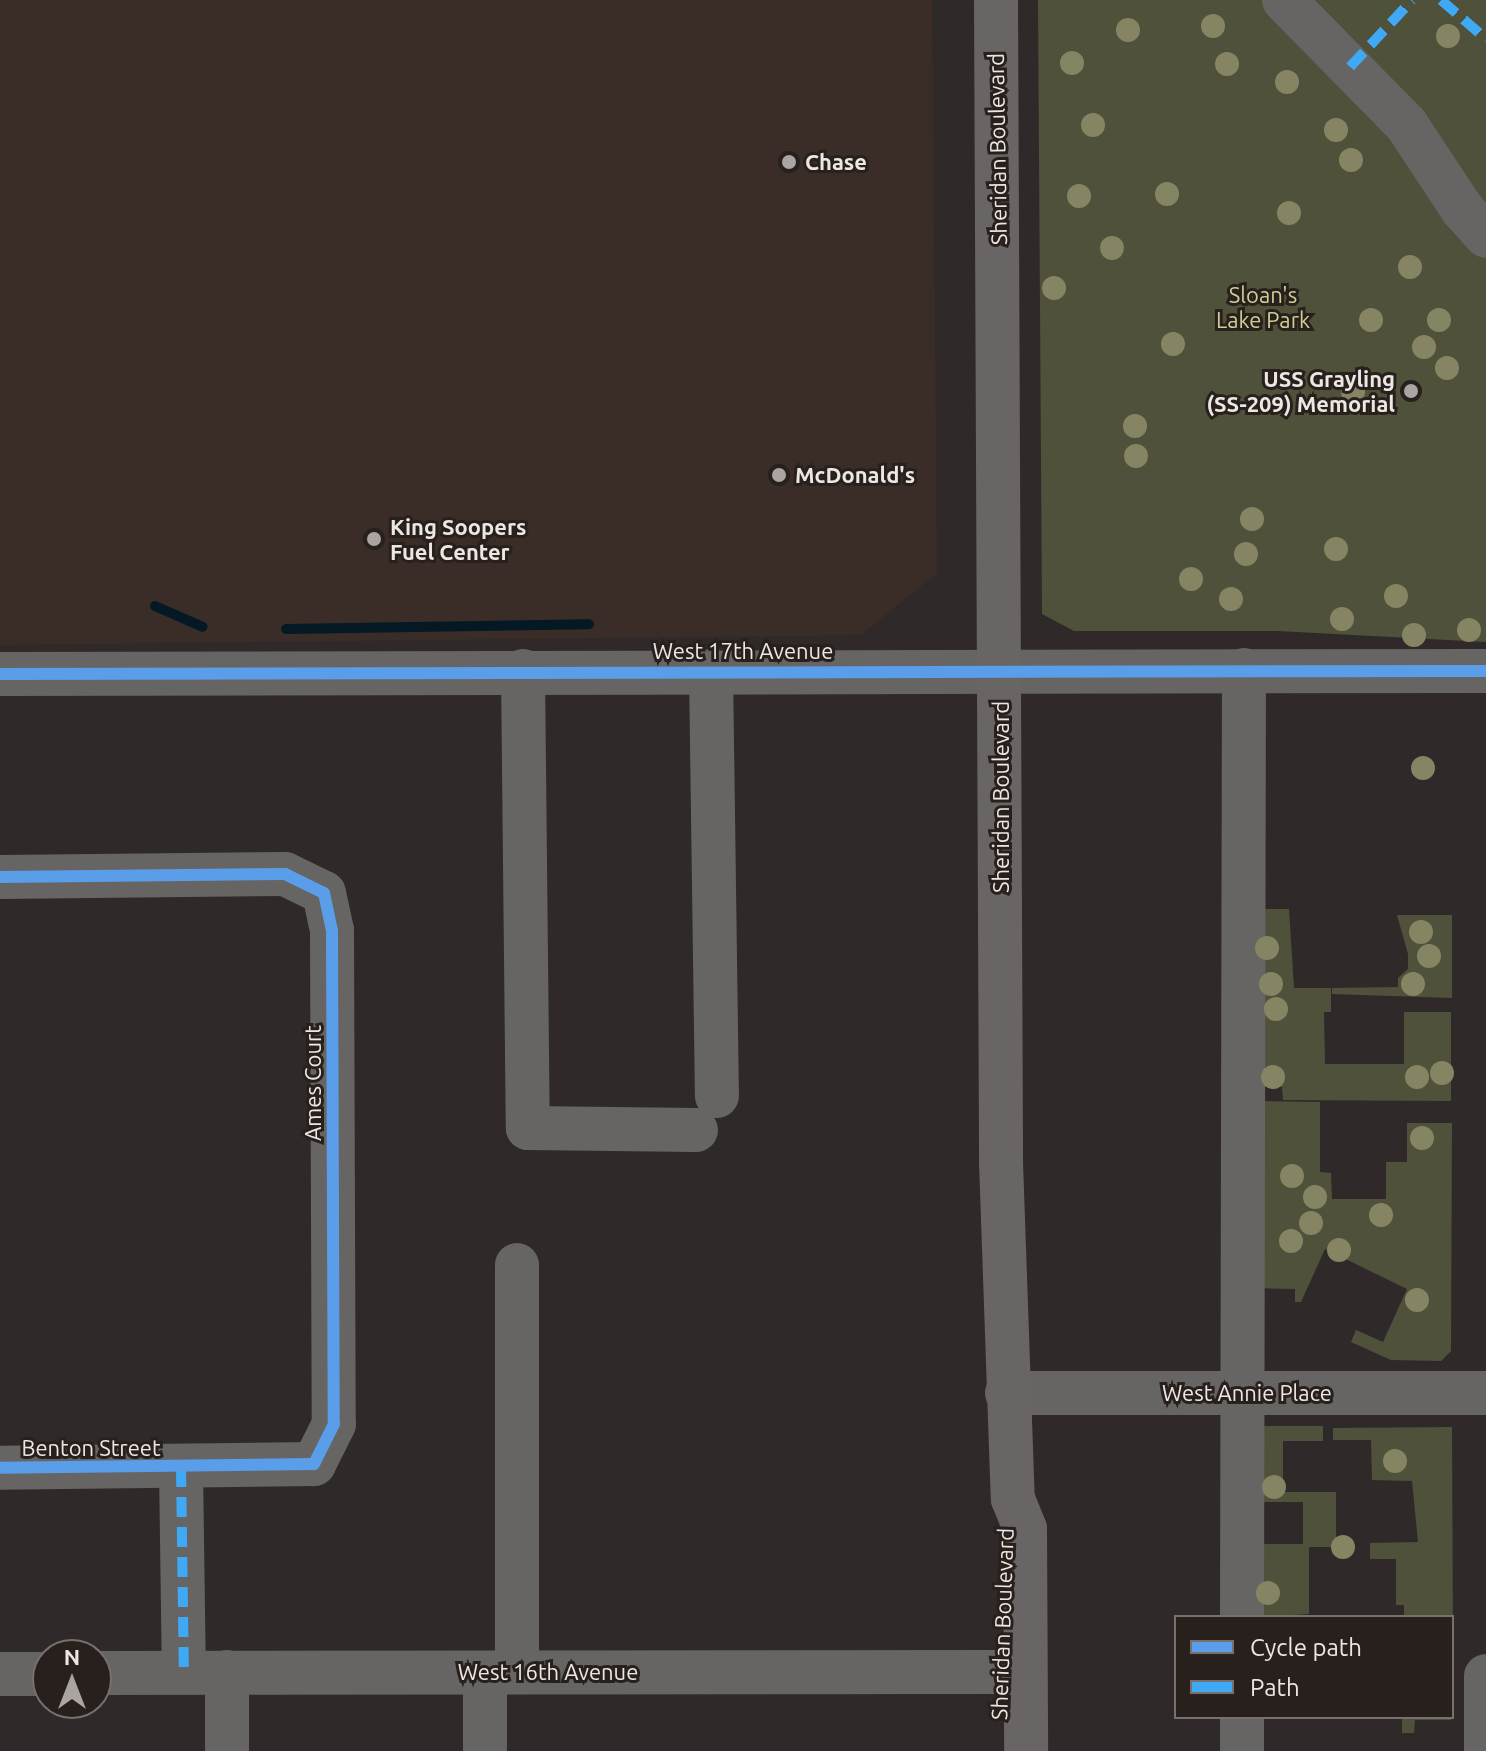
<!DOCTYPE html>
<html>
<head>
<meta charset="utf-8">
<style>
	body { margin:0 }
	#map { position:relative; width:1486px; height:1751px; overflow:hidden; background:#2f2a29; font-family:Ubuntu,sans-serif }
	div>[style] { position:absolute }
	[style*='--x'] { left:calc(var(--x)*1px); top:calc(var(--y)*1px); width:calc(var(--w)*1px); rotate:calc(var(--a)*1deg) }
	.built>* { inset:0; background:#3a2d27 }
	.green>* { inset:0; background:#50513b }
	.stream>* { height:10px; margin:-5px; padding:0 5px; transform-origin:5px; border-radius:5px; background:#051924 }
	.minor>* { height:44px; margin:-22px; padding:0 22px; transform-origin:22px; border-radius:22px; background:#666564 }
	.major>* { height:44px; margin:-22px; padding:0 22px; transform-origin:22px; border-radius:22px; background:#686564 }
	.quiet>* { height:10px; margin-top:-5px; transform-origin:0; background:repeating-linear-gradient(90deg,#3fa9f5 0 20px,transparent 0 30px) }
	.cycleway>* { height:12px; margin:-6px; padding:0 6px; transform-origin:6px; border-radius:6px; background:#5a9eea }
	.trees>* { width:24px; height:24px; margin:-12px; border-radius:50%; background:#858564 }
	.dots>* { width:22px; height:22px; translate:-50% -50%; box-sizing:border-box; border:4px solid #28201c; border-radius:50% }
	span { translate:-50% -50%; white-space:nowrap; text-align:center; line-height:1.15; -webkit-text-stroke:6px #28201c; paint-order:stroke }
	.street-label { font-size:22px; color:#ede7e4 }
	.poi-label { font-size:22px; color:#ede7e4; font-weight:700 }
	.left { translate:0 -50%; text-align:left }
	.right { translate:-100% -50%; text-align:right }
	.park-label { font-size:22px; color:#ccd095 }
	.legend { position:absolute; left:1174px; top:1615px; width:280px; height:104px; box-sizing:border-box; background:#28201c; border:2px solid #77706c; margin:0; padding:10px 14px; list-style:none; font-size:24px; color:#ede7e4 }
	.legend li { display:flex; align-items:center; gap:16px; height:40px }
	.legend b { width:40px; border:2px solid #77706c }
	.north { position:absolute; left:32px; top:1639px; width:80px; height:80px; box-sizing:border-box; background:#28201c; border:2px solid #77706c; border-radius:50%; rotate:0deg; font-size:22px; font-weight:700; line-height:32px; text-align:center; color:#ede7e4 }
	.north::after { content:''; display:block; margin:auto; width:28px; height:36px; background:#aaa5a3; clip-path:polygon(50% 0,100% 100%,50% 72%,0 100%) }
</style>
</head>
<body>
<div id="map">
	<div class="built">
		<i style="clip-path:polygon(0 0,932px 0,937px 573px,861px 635px,0 645px)"></i>
	</div>
	<div class="green">
		<i style="clip-path:polygon(1038px 0,1486px 0,1486px 642px,1278px 631px,1074px 631px,1042px 614px)"></i>
		<i style="clip-path:polygon(1255px 909px,1289px 909px,1294px 988px,1331px 988px,1331px 1012px,1324px 1012px,1325px 1064px,1404px 1064px,1404px 1012px,1451px 1012px,1451px 1101px,1283px 1100px,1282px 1087px,1255px 1087px)"></i>
		<i style="clip-path:polygon(1397px 915px,1452px 915px,1452px 998px,1332px 994px,1332px 988px,1398px 987px,1398px 978px,1408px 969px,1408px 954px)"></i>
		<i style="clip-path:polygon(1253px 1101px,1320px 1102px,1320px 1172px,1331px 1173px,1332px 1199px,1386px 1199px,1386px 1162px,1407px 1162px,1407px 1123px,1452px 1123px,1451px 1351px,1441px 1361px,1391px 1360px,1351px 1342px,1356px 1330px,1383px 1342px,1407px 1289px,1325px 1249px,1301px 1302px,1295px 1302px,1295px 1289px,1252px 1288px)"></i>
		<i style="clip-path:polygon(1258px 1426px,1323px 1426px,1323px 1441px,1283px 1441px,1283px 1492px,1336px 1492px,1336px 1547px,1309px 1547px,1309px 1614px,1258px 1617px,1258px 1544px,1303px 1544px,1303px 1502px,1258px 1502px)"></i>
		<i style="clip-path:polygon(1452px 1427px,1453px 1644px,1452px 1617px,1404px 1617px,1404px 1605px,1396px 1605px,1396px 1559px,1370px 1559px,1370px 1543px,1418px 1542px,1412px 1481px,1372px 1480px,1371px 1440px,1333px 1440px,1333px 1428px)"></i>
		<i style="clip-path:polygon(1402px 1717px,1451px 1717px,1451px 1720px,1415px 1720px,1414px 1733px,1402px 1733px)"></i>
	</div>
	<div class="stream">
		<i style="--x:155;--y:606;--w:52;--a:23.6"></i>
		<i style="--x:286;--y:629;--w:303;--a:-0.9"></i>
	</div>
	<div class="minor">
		<i style="--x:1284;--y:0;--w:174;--a:45.5"></i>
		<i style="--x:1406;--y:124;--w:102;--a:56.6"></i>
		<i style="--x:1462;--y:209;--w:36;--a:48"></i>
		<i style="--x:523;--y:671;--w:457;--a:89.4"></i>
		<i style="--x:528;--y:1128;--w:168;--a:0.7"></i>
		<i style="--x:711;--y:671;--w:425;--a:89.2"></i>
		<i style="--x:0;--y:674;--w:1486;--a:-0.12"></i>
		<i style="--x:0;--y:877;--w:285;--a:-0.6"></i>
		<i style="--x:285;--y:874;--w:43;--a:26"></i>
		<i style="--x:324;--y:893;--w:38;--a:78"></i>
		<i style="--x:332;--y:930;--w:494;--a:89.8"></i>
		<i style="--x:334;--y:1424;--w:45;--a:116.6"></i>
		<i style="--x:314;--y:1464;--w:314;--a:179.3"></i>
		<i style="--x:517;--y:1265;--w:407;--a:90"></i>
		<i style="--x:1007;--y:1393;--w:479;--a:0"></i>
		<i style="--x:181;--y:1467;--w:205;--a:89.2"></i>
		<i style="--x:1242;--y:1617;--w:947;--a:-89.88"></i>
		<i style="--x:227;--y:1672;--w:79;--a:90"></i>
		<i style="--x:96;--y:1673;--w:903;--a:-0.06"></i>
		<i style="--x:0;--y:1674;--w:48;--a:0"></i>
		<i style="--x:485;--y:1751;--w:78;--a:-90"></i>
		<i style="--x:1242;--y:1751;--w:34;--a:-90"></i>
		<i style="--x:1486;--y:1751;--w:75;--a:-90"></i>
	</div>
	<div class="major">
		<i style="--x:996;--y:0;--w:1162;--a:89.75"></i>
		<i style="--x:1001;--y:1162;--w:337;--a:88"></i>
		<i style="--x:1013;--y:1499;--w:32;--a:68"></i>
		<i style="--x:1025;--y:1529;--w:222;--a:89.7"></i>
	</div>
	<div class="quiet">
		<i style="--x:1441;--y:0;--w:60;--a:40.9"></i>
		<i style="--x:1350;--y:67;--w:91;--a:-47.2"></i>
		<i style="--x:181;--y:1467;--w:205;--a:89.2"></i>
	</div>
	<div class="cycleway">
		<i style="--x:0;--y:674;--w:1486;--a:-0.12"></i>
		<i style="--x:0;--y:877;--w:285;--a:-0.6"></i>
		<i style="--x:285;--y:874;--w:43;--a:26"></i>
		<i style="--x:324;--y:893;--w:38;--a:78"></i>
		<i style="--x:332;--y:930;--w:494;--a:89.8"></i>
		<i style="--x:334;--y:1424;--w:45;--a:116.6"></i>
		<i style="--x:314;--y:1464;--w:314;--a:179.3"></i>
	</div>
	<div class="trees">
		<i style="left:1213px;top:26px"></i>
		<i style="left:1128px;top:30px"></i>
		<i style="left:1448px;top:36px"></i>
		<i style="left:1072px;top:63px"></i>
		<i style="left:1227px;top:64px"></i>
		<i style="left:1287px;top:82px"></i>
		<i style="left:1093px;top:125px"></i>
		<i style="left:1336px;top:130px"></i>
		<i style="left:1351px;top:160px"></i>
		<i style="left:1167px;top:194px"></i>
		<i style="left:1079px;top:196px"></i>
		<i style="left:1289px;top:213px"></i>
		<i style="left:1112px;top:248px"></i>
		<i style="left:1410px;top:267px"></i>
		<i style="left:1054px;top:288px"></i>
		<i style="left:1371px;top:320px"></i>
		<i style="left:1439px;top:320px"></i>
		<i style="left:1173px;top:344px"></i>
		<i style="left:1424px;top:347px"></i>
		<i style="left:1447px;top:368px"></i>
		<i style="left:1353px;top:392px"></i>
		<i style="left:1135px;top:426px"></i>
		<i style="left:1136px;top:456px"></i>
		<i style="left:1252px;top:519px"></i>
		<i style="left:1336px;top:549px"></i>
		<i style="left:1246px;top:554px"></i>
		<i style="left:1191px;top:579px"></i>
		<i style="left:1396px;top:596px"></i>
		<i style="left:1231px;top:599px"></i>
		<i style="left:1342px;top:619px"></i>
		<i style="left:1469px;top:630px"></i>
		<i style="left:1414px;top:635px"></i>
		<i style="left:1423px;top:768px"></i>
		<i style="left:1421px;top:932px"></i>
		<i style="left:1267px;top:948px"></i>
		<i style="left:1429px;top:956px"></i>
		<i style="left:1271px;top:984px"></i>
		<i style="left:1413px;top:984px"></i>
		<i style="left:1276px;top:1009px"></i>
		<i style="left:1442px;top:1073px"></i>
		<i style="left:1273px;top:1077px"></i>
		<i style="left:1417px;top:1077px"></i>
		<i style="left:1422px;top:1138px"></i>
		<i style="left:1292px;top:1176px"></i>
		<i style="left:1315px;top:1197px"></i>
		<i style="left:1381px;top:1215px"></i>
		<i style="left:1311px;top:1223px"></i>
		<i style="left:1291px;top:1241px"></i>
		<i style="left:1339px;top:1250px"></i>
		<i style="left:1417px;top:1300px"></i>
		<i style="left:1395px;top:1461px"></i>
		<i style="left:1274px;top:1487px"></i>
		<i style="left:1343px;top:1547px"></i>
		<i style="left:1268px;top:1593px"></i>
	</div>
	<div class="dots">
		<i style="left:789px;top:162px;background:#aaa5a3"></i>
		<i style="left:1411px;top:391px;background:#aaa5a3"></i>
		<i style="left:779px;top:475px;background:#aaa5a3"></i>
		<i style="left:374px;top:539px;background:#aaa5a3"></i>
	</div>
	<div class="street-label">
		<span style="left:997px;top:149px;rotate:-91deg">Sheridan Boulevard</span>
		<span style="left:743px;top:651px">West 17th Avenue</span>
		<span style="left:1001px;top:797px;rotate:-90deg">Sheridan Boulevard</span>
		<span style="left:313px;top:1083px;rotate:-90deg">Ames Court</span>
		<span style="left:1247px;top:1393px">West Annie Place</span>
		<span style="left:91px;top:1448px">Benton Street</span>
		<span style="left:1002px;top:1624px;rotate:-88deg">Sheridan Boulevard</span>
		<span style="left:548px;top:1672px">West 16th Avenue</span>
	</div>
	<div class="poi-label">
		<span class="left" style="left:805px;top:162px">Chase</span>
		<span class="right" style="left:1395px;top:391px">USS Grayling<br>(SS-209) Memorial</span>
		<span class="left" style="left:795px;top:475px">McDonald's</span>
		<span class="left" style="left:390px;top:539px">King Soopers<br>Fuel Center</span>
	</div>
	<div class="park-label">
		<span style="left:1263px;top:307px">Sloan's<br>Lake Park</span>
	</div>
	<ul class="legend">
	<li><b style="height:10px;background:#5a9eea"></b>Cycle path</li>
	<li><b style="height:10px;background:#3fa9f5"></b>Path</li>
	</ul>
	<div class="north">N</div>
</div>
</body>
</html>
